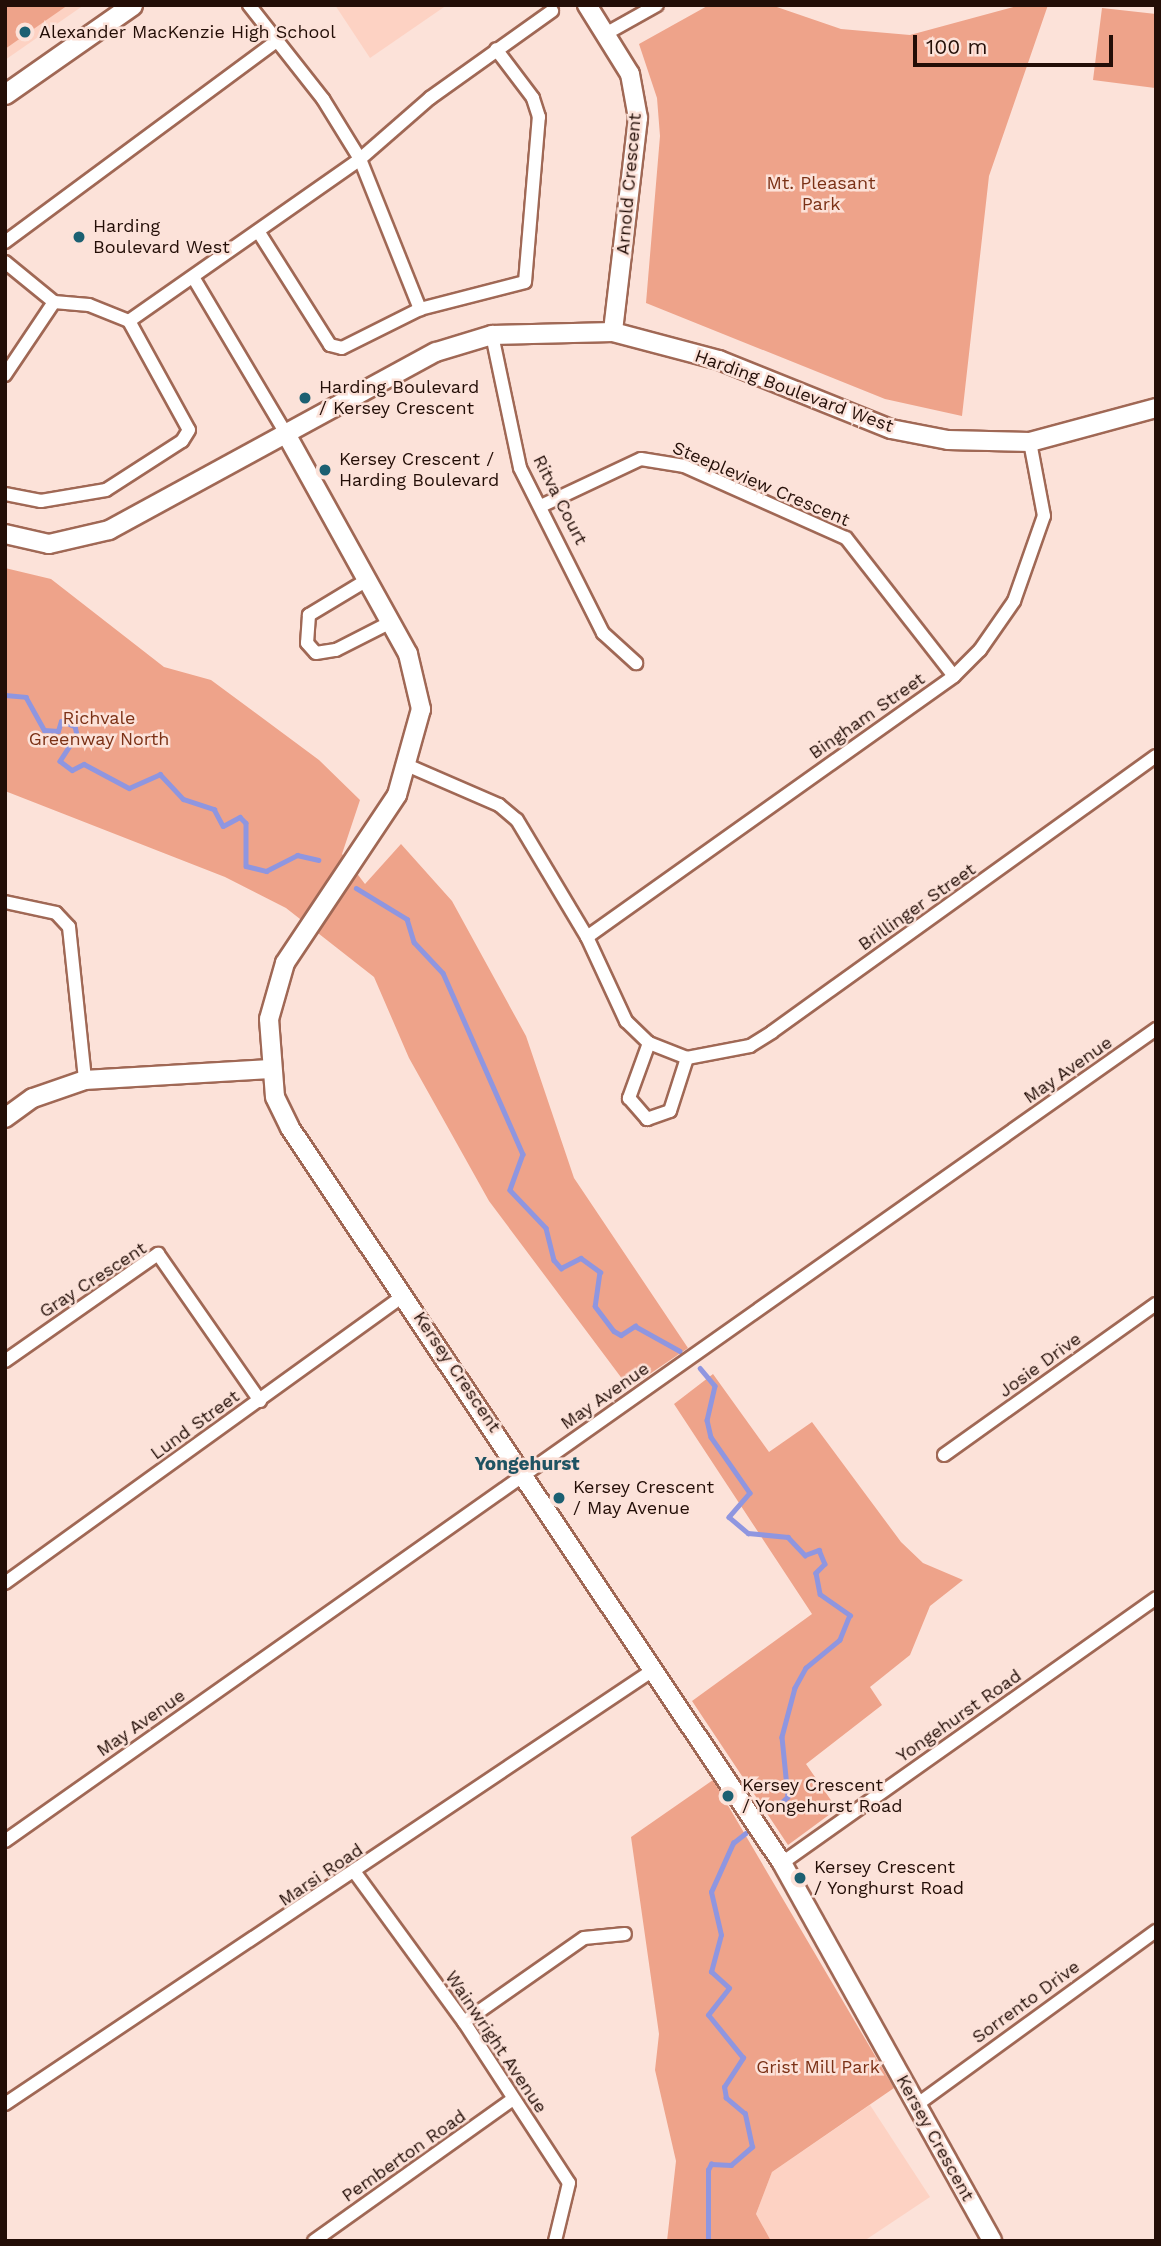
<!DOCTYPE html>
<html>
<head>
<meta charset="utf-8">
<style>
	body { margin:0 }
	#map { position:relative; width:1161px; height:2246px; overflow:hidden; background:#fce2d9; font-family:"Work Sans",sans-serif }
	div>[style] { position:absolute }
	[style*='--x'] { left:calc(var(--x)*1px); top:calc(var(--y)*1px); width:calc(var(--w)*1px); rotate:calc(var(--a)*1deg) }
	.built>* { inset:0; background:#fdd2c3 }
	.green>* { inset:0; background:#eea38a }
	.stream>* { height:4.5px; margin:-2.25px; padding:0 2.25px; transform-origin:2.25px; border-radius:2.25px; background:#8f96e0 }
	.roads { filter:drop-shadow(2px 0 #a06855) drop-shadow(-2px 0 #a06855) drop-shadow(0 2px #a06855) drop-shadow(0 -2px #a06855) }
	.street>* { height:12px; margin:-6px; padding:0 6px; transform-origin:6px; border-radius:6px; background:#fff }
	.secondary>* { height:18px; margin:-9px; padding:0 9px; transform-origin:9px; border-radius:9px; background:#fff }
	.primary>* { height:19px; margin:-9.5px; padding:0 9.5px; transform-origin:9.5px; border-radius:9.5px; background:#fff }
	.dots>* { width:19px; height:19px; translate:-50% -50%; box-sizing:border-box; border:4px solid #fce2d9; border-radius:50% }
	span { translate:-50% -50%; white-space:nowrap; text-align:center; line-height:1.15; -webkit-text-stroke:5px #fce2d9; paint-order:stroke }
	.poi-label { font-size:18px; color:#230e07 }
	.left { translate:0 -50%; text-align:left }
	.street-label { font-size:18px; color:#230e07 }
	.park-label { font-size:18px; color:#7b3116 }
	.neighbourhood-label { font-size:19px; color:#1f5362; font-weight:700 }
	.frame { position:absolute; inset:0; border:7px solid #230e07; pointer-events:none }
	.scale { position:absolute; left:913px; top:35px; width:200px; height:32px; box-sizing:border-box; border:4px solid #230e07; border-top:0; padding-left:9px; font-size:21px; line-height:24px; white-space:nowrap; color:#230e07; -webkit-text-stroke:5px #fce2d9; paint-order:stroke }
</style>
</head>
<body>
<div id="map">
	<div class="built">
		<i style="clip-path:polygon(5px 5px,84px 5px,5px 60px)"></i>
		<i style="clip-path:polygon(335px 5px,447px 5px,370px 58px)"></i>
		<i style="clip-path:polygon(870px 2105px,930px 2197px,864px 2241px,771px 2241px,756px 2214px,772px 2172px)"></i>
	</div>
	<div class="green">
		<i style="clip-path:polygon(5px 5px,68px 5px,5px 49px)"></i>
		<i style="clip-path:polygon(709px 5px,771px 5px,841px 29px,910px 35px,1021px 5px,1048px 5px,989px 176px,962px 416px,885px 399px,646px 303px,660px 136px,657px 98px,639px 44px)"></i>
		<i style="clip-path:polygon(1102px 8px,1156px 14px,1155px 88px,1093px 80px)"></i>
		<i style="clip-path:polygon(5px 568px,51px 579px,164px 667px,211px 680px,319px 760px,360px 800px,342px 854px,365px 884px,401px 844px,452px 901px,526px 1036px,574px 1178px,688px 1348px,629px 1388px,489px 1201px,409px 1058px,374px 977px,286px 908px,225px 877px,5px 791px)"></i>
		<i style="clip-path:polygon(713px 1374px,769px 1452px,812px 1422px,901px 1542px,923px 1563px,963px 1580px,930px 1606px,910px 1655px,870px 1687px,882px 1705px,806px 1764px,837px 1809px,788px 1845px,692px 1701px,812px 1614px,674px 1404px)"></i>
		<i style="clip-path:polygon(713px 1780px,894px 2088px,772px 2172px,756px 2214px,771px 2241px,667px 2241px,676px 2161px,655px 2070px,659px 2034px,631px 1837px)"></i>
	</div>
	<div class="stream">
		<i style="--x:5;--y:695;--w:21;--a:5"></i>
		<i style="--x:26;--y:697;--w:38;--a:61"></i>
		<i style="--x:44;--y:730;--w:14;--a:4"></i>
		<i style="--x:58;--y:731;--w:10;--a:-73"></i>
		<i style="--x:61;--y:721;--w:15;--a:20"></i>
		<i style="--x:75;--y:726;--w:9;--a:77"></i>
		<i style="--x:77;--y:735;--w:31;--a:123"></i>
		<i style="--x:60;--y:761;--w:15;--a:37"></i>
		<i style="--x:72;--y:770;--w:13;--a:-27"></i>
		<i style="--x:84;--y:764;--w:51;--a:28.1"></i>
		<i style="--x:129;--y:788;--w:34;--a:-24"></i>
		<i style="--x:160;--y:774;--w:34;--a:47"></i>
		<i style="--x:183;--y:799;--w:33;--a:18"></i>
		<i style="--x:214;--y:809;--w:19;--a:62"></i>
		<i style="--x:223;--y:826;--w:19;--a:-28"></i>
		<i style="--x:240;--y:817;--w:8;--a:45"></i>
		<i style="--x:246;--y:823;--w:43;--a:90"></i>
		<i style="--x:246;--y:866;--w:21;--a:14"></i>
		<i style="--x:266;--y:871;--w:35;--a:-27"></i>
		<i style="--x:297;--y:855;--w:22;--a:13"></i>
		<i style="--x:356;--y:888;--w:60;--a:31.3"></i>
		<i style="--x:407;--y:919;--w:24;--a:73"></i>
		<i style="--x:414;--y:942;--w:42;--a:46.9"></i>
		<i style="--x:443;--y:973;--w:198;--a:66.2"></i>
		<i style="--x:523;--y:1154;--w:38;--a:110"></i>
		<i style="--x:510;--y:1190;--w:52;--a:46.5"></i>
		<i style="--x:546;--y:1228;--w:33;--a:76"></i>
		<i style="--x:554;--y:1260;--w:11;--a:49"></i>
		<i style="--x:561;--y:1268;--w:22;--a:-27"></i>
		<i style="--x:581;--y:1258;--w:24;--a:36"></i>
		<i style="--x:600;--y:1272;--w:34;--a:98"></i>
		<i style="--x:595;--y:1306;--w:31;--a:53"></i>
		<i style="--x:614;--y:1331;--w:8;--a:30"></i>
		<i style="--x:621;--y:1335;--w:17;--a:-33"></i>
		<i style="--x:635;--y:1326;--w:51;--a:29.1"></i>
		<i style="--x:700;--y:1368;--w:23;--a:50"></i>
		<i style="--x:715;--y:1386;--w:35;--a:103"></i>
		<i style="--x:707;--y:1420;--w:17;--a:77"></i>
		<i style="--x:711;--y:1437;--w:68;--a:55.1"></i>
		<i style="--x:750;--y:1493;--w:32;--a:131"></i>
		<i style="--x:729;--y:1517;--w:25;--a:40"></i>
		<i style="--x:748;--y:1533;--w:40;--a:5.7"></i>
		<i style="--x:788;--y:1537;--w:25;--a:47"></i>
		<i style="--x:805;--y:1555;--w:15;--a:-20"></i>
		<i style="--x:819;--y:1550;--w:15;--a:67"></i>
		<i style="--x:825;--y:1564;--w:13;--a:135"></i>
		<i style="--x:816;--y:1573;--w:21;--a:79"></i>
		<i style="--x:820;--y:1594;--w:37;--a:35"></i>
		<i style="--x:850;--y:1615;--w:27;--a:112"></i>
		<i style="--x:840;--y:1640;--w:44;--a:140.5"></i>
		<i style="--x:806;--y:1668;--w:23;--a:119"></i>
		<i style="--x:795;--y:1688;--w:51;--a:104.9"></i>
		<i style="--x:782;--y:1737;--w:60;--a:84.3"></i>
		<i style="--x:788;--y:1797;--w:19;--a:137"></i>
		<i style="--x:708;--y:2241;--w:71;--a:-90"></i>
		<i style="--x:708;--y:2170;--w:7;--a:-63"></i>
		<i style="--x:711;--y:2164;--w:20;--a:3"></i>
		<i style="--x:731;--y:2165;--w:28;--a:-41"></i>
		<i style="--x:752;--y:2147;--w:34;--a:-102"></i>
		<i style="--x:745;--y:2114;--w:25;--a:-140"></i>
		<i style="--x:726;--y:2098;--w:11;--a:-100"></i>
		<i style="--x:724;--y:2087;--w:35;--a:-57"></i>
		<i style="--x:743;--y:2058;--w:55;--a:-129.1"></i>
		<i style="--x:708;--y:2015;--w:34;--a:-52"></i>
		<i style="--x:729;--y:1988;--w:24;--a:-138"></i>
		<i style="--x:711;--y:1972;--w:38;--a:-75"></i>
		<i style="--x:721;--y:1935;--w:44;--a:-103.1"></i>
		<i style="--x:711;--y:1892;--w:54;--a:-65.8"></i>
		<i style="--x:733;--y:1843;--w:16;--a:-38"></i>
	</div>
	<div class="roads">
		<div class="street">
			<i style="--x:249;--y:5;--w:120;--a:51.8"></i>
			<i style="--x:323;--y:99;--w:70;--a:58.3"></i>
			<i style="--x:360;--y:159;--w:162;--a:68.2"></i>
			<i style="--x:607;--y:33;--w:57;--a:-29.2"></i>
			<i style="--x:258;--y:231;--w:135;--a:57.7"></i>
			<i style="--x:330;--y:345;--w:12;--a:14"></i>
			<i style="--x:342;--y:348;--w:87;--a:-26.6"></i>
			<i style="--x:420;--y:309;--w:108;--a:-14.4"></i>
			<i style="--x:525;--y:282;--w:166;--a:-85.2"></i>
			<i style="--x:539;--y:117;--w:20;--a:-108"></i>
			<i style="--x:533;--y:98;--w:61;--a:-127.1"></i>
			<i style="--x:5;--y:242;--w:340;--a:-36.5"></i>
			<i style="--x:5;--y:262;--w:63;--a:39.2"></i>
			<i style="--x:54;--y:302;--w:35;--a:5"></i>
			<i style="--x:89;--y:305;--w:43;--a:21.8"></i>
			<i style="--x:129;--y:321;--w:124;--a:61.2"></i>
			<i style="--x:189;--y:430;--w:13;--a:122"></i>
			<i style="--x:182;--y:441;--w:90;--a:147.2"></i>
			<i style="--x:106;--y:490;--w:66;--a:170.4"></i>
			<i style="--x:41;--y:501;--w:37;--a:-169"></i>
			<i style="--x:193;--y:277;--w:180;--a:59.3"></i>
			<i style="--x:129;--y:321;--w:282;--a:-35"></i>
			<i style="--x:360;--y:159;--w:93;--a:-41.1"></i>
			<i style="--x:430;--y:98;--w:150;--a:-35.5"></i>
			<i style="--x:492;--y:335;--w:136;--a:78.1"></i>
			<i style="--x:520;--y:468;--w:185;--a:63.3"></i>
			<i style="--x:603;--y:633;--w:45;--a:42.3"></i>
			<i style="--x:5;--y:375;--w:88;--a:-56.1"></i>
			<i style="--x:541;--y:506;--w:110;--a:-25.2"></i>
			<i style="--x:641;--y:459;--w:44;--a:9.2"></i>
			<i style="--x:684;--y:466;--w:177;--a:24"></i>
			<i style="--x:846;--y:538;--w:175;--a:52"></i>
			<i style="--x:367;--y:580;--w:68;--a:148.9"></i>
			<i style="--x:309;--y:615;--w:28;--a:94"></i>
			<i style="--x:307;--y:643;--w:13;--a:48"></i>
			<i style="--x:316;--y:653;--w:20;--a:-9"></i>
			<i style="--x:336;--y:650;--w:62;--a:-27"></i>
			<i style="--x:409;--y:766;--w:98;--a:23.4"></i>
			<i style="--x:499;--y:805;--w:23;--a:40"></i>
			<i style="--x:517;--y:820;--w:136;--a:59.1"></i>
			<i style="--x:587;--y:937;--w:93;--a:65.1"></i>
			<i style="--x:626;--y:1021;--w:32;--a:44"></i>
			<i style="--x:649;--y:1043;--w:41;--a:21.5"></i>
			<i style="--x:687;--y:1058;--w:64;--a:-10.8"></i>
			<i style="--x:750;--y:1046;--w:26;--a:-32"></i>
			<i style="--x:772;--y:1032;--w:473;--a:-35.7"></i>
			<i style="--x:5;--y:902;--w:52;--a:12.2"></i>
			<i style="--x:56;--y:913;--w:19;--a:47"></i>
			<i style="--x:69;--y:927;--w:154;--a:84"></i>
			<i style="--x:587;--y:937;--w:450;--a:-35.4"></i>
			<i style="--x:954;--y:676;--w:37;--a:-45"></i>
			<i style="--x:980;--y:650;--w:60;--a:-55.2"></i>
			<i style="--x:1014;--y:601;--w:90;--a:-70.6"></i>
			<i style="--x:1044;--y:516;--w:75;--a:-100.7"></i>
			<i style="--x:649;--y:1043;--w:59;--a:110"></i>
			<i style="--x:629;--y:1098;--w:28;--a:49"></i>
			<i style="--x:647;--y:1119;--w:24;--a:-19"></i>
			<i style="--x:670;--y:1111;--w:56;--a:-72.2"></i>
			<i style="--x:5;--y:1361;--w:187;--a:-35"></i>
			<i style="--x:158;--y:1254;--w:179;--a:55.2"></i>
			<i style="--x:944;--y:1455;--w:260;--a:-35.5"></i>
			<i style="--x:5;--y:1583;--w:493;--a:-35.8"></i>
			<i style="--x:5;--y:1841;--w:1409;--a:-35.2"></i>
			<i style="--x:782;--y:1863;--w:458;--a:-35.3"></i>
			<i style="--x:356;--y:1874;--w:183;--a:53.9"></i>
			<i style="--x:464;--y:2022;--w:192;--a:56.9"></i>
			<i style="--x:569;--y:2183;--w:60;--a:103.6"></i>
			<i style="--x:464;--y:2022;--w:146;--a:-35"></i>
			<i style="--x:584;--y:1938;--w:41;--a:-5.6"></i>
			<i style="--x:919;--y:2103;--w:293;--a:-36"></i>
			<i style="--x:5;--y:2104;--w:780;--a:-33.81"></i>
			<i style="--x:314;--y:2241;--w:244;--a:-35.5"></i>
		</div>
		<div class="secondary">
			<i style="--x:587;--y:5;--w:81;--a:58.1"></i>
			<i style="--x:630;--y:74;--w:45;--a:79.7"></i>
			<i style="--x:638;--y:118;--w:215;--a:96.7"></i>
			<i style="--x:285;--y:432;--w:254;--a:61"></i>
			<i style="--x:408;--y:654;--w:57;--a:76.7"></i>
			<i style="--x:421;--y:709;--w:89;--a:105.6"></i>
			<i style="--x:397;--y:795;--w:202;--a:123.7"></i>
			<i style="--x:285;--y:963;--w:58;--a:105.9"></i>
			<i style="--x:269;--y:1019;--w:78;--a:85.6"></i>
			<i style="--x:275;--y:1097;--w:34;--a:64"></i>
			<i style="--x:290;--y:1128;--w:884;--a:56.2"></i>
			<i style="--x:782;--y:1863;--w:432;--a:60.9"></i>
			<i style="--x:5;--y:534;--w:45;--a:12.8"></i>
			<i style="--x:49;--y:544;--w:62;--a:-13.1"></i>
			<i style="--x:109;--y:530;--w:372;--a:-28.6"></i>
			<i style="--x:436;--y:352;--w:59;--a:-16.9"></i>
			<i style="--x:492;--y:335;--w:121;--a:-1.4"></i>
			<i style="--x:613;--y:332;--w:110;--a:14.8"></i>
			<i style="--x:719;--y:360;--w:185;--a:21.9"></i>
			<i style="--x:891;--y:429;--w:58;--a:10.9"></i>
			<i style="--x:948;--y:440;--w:82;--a:1.4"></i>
			<i style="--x:1030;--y:442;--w:131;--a:-15.1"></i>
			<i style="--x:5;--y:1118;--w:34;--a:-36"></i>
			<i style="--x:33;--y:1098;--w:55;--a:-19.1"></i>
			<i style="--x:85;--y:1080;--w:185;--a:-3.4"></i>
		</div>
		<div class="primary">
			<i style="--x:5;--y:94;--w:155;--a:-35"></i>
		</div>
	</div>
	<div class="dots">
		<i style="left:25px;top:32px;background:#1c6072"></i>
		<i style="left:79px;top:237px;background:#1c6072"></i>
		<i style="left:305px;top:398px;background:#1c6072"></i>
		<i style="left:325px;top:470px;background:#1c6072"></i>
		<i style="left:559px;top:1498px;background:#1c6072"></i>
		<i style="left:728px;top:1796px;background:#1c6072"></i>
		<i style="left:800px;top:1878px;background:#1c6072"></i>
	</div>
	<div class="poi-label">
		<span class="left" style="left:39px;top:32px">Alexander MacKenzie High School</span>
		<span class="left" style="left:93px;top:237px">Harding<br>Boulevard West</span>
		<span class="left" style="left:319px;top:398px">Harding Boulevard<br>/ Kersey Crescent</span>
		<span class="left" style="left:339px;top:470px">Kersey Crescent /<br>Harding Boulevard</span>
		<span class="left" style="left:573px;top:1498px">Kersey Crescent<br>/ May Avenue</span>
		<span class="left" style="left:742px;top:1796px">Kersey Crescent<br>/ Yongehurst Road</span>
		<span class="left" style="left:814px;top:1878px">Kersey Crescent<br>/ Yonghurst Road</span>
	</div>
	<div class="street-label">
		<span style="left:629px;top:184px;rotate:-85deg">Arnold Crescent</span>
		<span style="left:794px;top:391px;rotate:20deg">Harding Boulevard West</span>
		<span style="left:761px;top:484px;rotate:23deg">Steepleview Crescent</span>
		<span style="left:560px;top:500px;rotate:63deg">Ritva Court</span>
		<span style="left:867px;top:716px;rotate:-35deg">Bingham Street</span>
		<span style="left:917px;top:907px;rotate:-35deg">Brillinger Street</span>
		<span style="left:1068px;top:1070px;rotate:-35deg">May Avenue</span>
		<span style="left:93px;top:1280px;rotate:-33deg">Gray Crescent</span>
		<span style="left:1040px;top:1365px;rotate:-36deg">Josie Drive</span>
		<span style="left:457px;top:1372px;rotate:56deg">Kersey Crescent</span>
		<span style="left:605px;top:1396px;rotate:-35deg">May Avenue</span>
		<span style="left:195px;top:1425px;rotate:-36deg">Lund Street</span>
		<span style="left:959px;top:1716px;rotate:-35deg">Yongehurst Road</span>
		<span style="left:141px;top:1723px;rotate:-35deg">May Avenue</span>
		<span style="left:321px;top:1875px;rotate:-34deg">Marsi Road</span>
		<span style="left:1026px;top:2002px;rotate:-36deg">Sorrento Drive</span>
		<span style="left:496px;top:2042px;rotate:56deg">Wainwright Avenue</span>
		<span style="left:935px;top:2138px;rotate:61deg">Kersey Crescent</span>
		<span style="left:404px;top:2156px;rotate:-35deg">Pemberton Road</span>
	</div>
	<div class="park-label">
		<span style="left:821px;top:194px">Mt. Pleasant<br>Park</span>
		<span style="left:99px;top:729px">Richvale<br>Greenway North</span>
		<span style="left:818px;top:2067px">Grist Mill Park</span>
	</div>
	<div class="neighbourhood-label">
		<span style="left:527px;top:1464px">Yongehurst</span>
	</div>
	<div class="frame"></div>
	<div class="scale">100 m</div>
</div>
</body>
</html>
